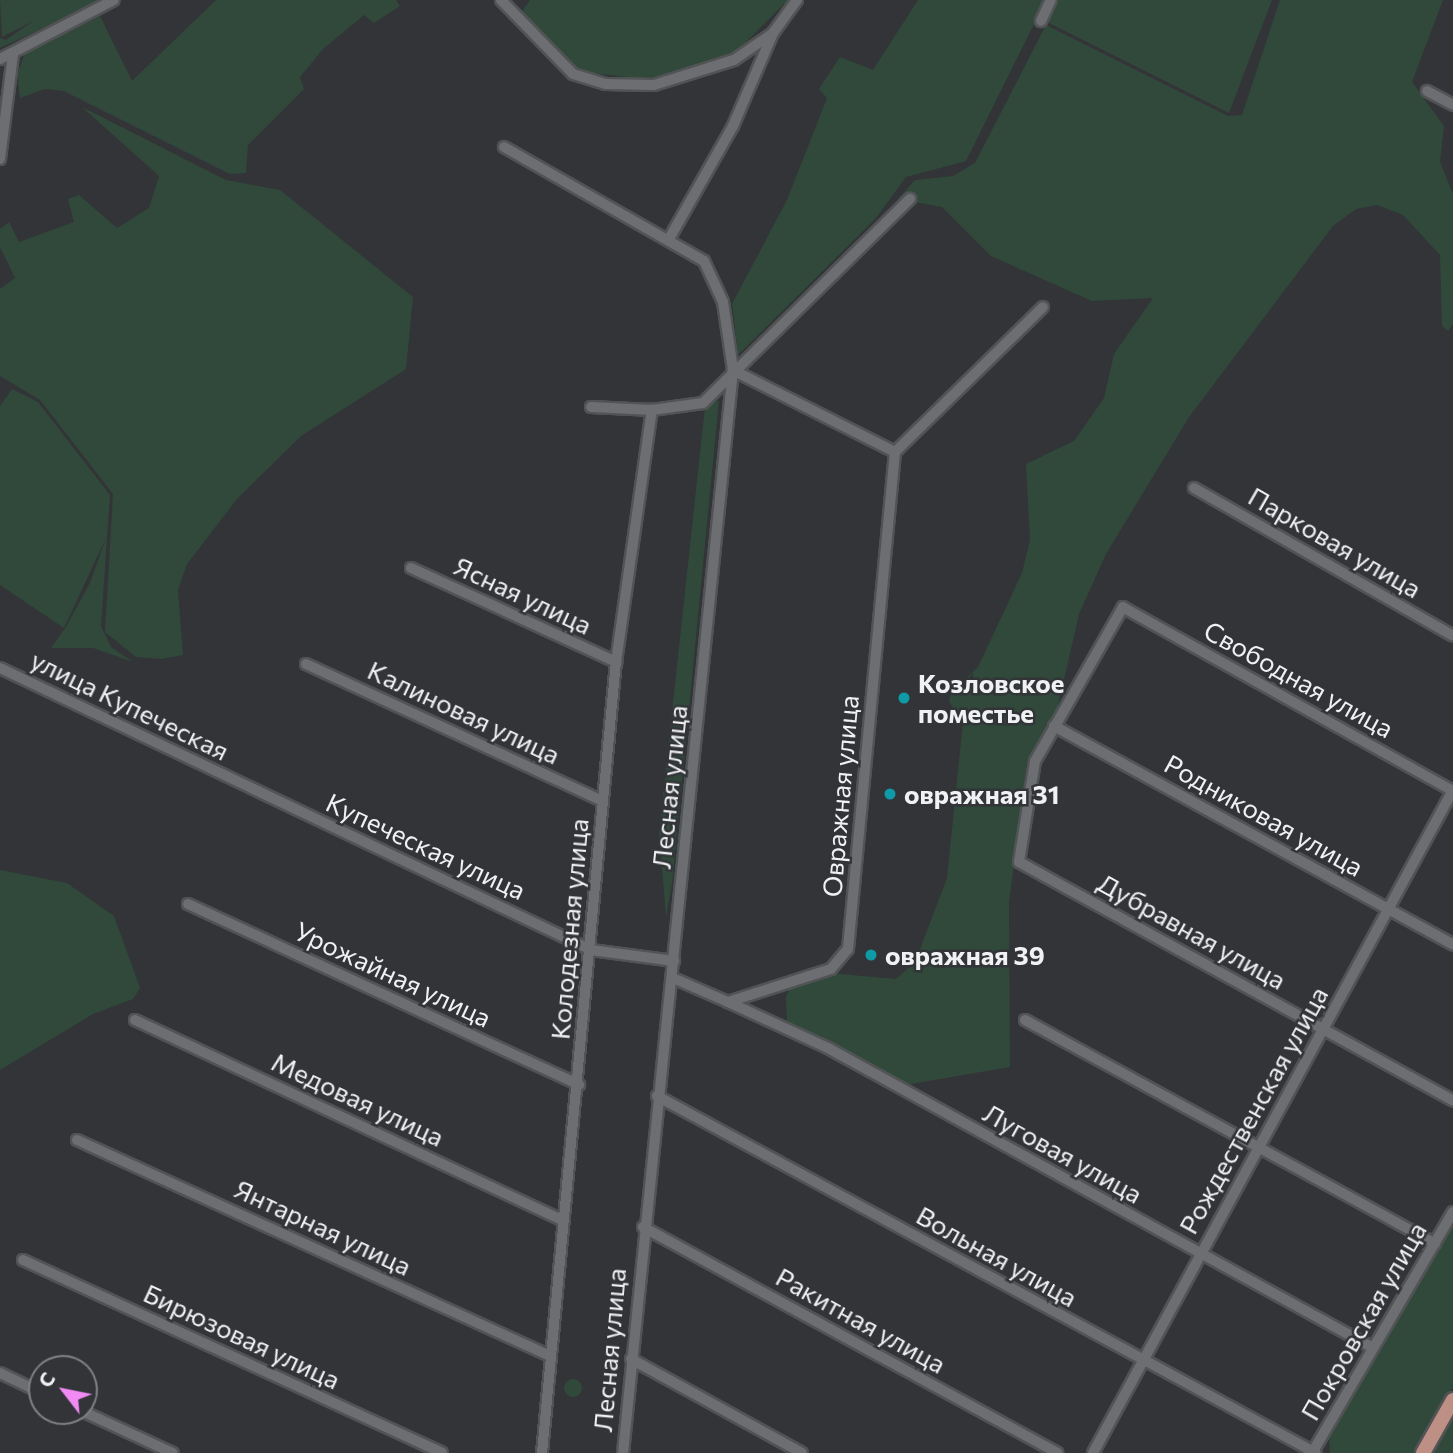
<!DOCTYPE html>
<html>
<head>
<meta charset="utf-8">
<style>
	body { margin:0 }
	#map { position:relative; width:1453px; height:1453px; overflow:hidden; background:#323437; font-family:Commissioner,sans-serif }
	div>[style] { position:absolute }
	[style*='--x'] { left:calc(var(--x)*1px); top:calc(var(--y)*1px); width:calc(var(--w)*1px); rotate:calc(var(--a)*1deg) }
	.green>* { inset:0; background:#30493b }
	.round { border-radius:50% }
	.roads { filter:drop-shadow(2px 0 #515355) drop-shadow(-2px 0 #515355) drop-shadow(0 2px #515355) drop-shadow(0 -2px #515355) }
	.minor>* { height:10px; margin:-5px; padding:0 5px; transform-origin:5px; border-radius:5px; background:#6c6e72 }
	.major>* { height:14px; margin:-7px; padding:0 7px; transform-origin:7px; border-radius:7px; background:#bd8f85 }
	.dots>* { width:19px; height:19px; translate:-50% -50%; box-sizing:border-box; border:4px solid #323437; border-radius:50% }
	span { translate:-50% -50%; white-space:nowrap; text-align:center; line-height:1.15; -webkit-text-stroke:5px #323437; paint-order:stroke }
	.street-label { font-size:26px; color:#eff1f3 }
	.poi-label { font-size:26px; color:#eff1f3; font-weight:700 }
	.left { translate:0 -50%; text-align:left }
	.north { position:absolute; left:28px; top:1355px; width:70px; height:70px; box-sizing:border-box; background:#323437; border:2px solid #7e8082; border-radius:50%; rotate:302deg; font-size:19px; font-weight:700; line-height:28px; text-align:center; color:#eff1f3 }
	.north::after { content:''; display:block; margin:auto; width:24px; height:32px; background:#f28af3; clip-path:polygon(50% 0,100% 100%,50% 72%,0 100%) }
</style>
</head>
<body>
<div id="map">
	<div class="green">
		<i style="clip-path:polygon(0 0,105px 0,0 48px,0 38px,6px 40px,33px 21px,2px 37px)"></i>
		<i style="clip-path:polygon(216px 0,396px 0,400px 6px,374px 23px,364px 15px,323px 49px,300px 77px,304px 89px,248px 145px,246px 173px,230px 174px,64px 91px,45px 89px,20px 98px,17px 74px,25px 53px,100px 16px,132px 81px)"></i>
		<i style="clip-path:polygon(530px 0,788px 0,732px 56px,652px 80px,575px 71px,520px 14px)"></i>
		<i style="clip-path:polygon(918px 0,1046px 0,966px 161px,906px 177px,876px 218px,738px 355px,732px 304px,787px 200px,827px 98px,819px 89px,840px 57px,873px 70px)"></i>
		<i style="clip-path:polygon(1054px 0,1272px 0,1229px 113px,1041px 19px)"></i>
		<i style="clip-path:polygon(1280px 0,1443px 0,1412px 82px,1444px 126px,1440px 162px,1453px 194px,1453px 324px,1448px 331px,1442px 326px,1440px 255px,1403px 215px,1377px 205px,1356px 209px,1333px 226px,1189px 417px,1106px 554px,1079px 614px,1057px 710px,1027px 762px,1009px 903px,1010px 1067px,905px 1085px,787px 1024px,786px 997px,791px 986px,829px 973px,896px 979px,915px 962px,947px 878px,963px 722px,949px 702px,951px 692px,978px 667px,1022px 573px,1030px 540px,1026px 464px,1074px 441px,1104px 398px,1114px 354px,1153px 298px,1092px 301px,991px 256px,942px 207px,898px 199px,915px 180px,953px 176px,975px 163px,1046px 25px,1228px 116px,1242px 115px)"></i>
		<i style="clip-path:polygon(82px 107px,226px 180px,280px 190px,413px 297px,406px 369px,301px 436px,237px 499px,187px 564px,178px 590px,183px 655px,161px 659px,136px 657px,105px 632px,113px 494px,40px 400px,0 376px,0 289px,15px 278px,0 247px,0 229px,9px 222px,19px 242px,74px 222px,68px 199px,79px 195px,117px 228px,149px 208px,159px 176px)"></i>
		<i style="clip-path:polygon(12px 389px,38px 402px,110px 495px,101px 626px,111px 647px,133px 662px,93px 648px,51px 648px,66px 627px,90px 583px,106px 538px,64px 628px,0 585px,0 406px)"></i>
		<i style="clip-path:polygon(719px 400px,672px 884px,666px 916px,659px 832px,705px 407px)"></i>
		<i style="clip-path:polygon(0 870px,67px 883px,114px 916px,140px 988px,133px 999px,93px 1014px,0 1070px)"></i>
		<i style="clip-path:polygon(1453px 1225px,1453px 1387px,1416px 1453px,1330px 1453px,1329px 1437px)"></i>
		<i class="round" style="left:564px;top:1379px;width:18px;height:18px"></i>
		<i style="clip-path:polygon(1453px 1410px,1453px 1453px,1429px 1453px)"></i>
	</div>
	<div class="roads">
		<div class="minor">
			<i style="--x:501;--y:0;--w:103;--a:45.8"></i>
			<i style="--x:573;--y:74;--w:34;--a:17"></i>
			<i style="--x:606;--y:84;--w:48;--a:1.2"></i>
			<i style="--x:654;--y:85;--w:84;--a:-17.4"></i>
			<i style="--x:734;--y:60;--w:47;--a:-34.7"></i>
			<i style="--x:773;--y:33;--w:41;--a:-54"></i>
			<i style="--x:1041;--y:21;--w:23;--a:-65"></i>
			<i style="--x:0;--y:59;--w:128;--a:-27.4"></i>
			<i style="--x:1427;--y:91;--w:30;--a:28"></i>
			<i style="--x:504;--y:147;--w:230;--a:29.7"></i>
			<i style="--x:704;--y:261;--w:45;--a:65.1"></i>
			<i style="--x:723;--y:302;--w:69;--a:81.6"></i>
			<i style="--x:733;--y:370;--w:1089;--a:95.8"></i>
			<i style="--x:0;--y:159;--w:106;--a:-82.9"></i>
			<i style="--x:669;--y:239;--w:130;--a:-60.5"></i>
			<i style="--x:733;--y:126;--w:101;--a:-66.7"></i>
			<i style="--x:591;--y:407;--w:61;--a:2.8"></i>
			<i style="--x:652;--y:410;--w:51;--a:-7.8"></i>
			<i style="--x:703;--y:403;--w:291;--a:-44.6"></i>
			<i style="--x:895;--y:452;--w:207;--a:-44.4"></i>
			<i style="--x:1194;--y:488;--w:298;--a:29.7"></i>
			<i style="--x:411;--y:568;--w:226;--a:24.6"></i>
			<i style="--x:306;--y:664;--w:326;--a:24.8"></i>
			<i style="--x:0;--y:668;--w:655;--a:25.51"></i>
			<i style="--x:591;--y:950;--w:84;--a:7.5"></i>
			<i style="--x:1054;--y:726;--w:455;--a:28.7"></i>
			<i style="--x:1453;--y:791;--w:378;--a:-150.9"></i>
			<i style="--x:1123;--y:607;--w:177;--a:119.7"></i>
			<i style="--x:1035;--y:761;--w:102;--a:99"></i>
			<i style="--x:1019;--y:862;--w:495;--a:28.8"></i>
			<i style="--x:188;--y:904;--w:431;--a:24.8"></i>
			<i style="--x:673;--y:978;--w:60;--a:23.6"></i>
			<i style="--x:728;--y:1002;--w:108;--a:-17.8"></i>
			<i style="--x:831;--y:969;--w:26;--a:-50"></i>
			<i style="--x:848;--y:949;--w:499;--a:-84.6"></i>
			<i style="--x:895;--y:452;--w:182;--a:-153.2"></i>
			<i style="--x:728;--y:1002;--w:110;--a:24.7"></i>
			<i style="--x:828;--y:1048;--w:622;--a:28.83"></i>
			<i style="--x:135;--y:1020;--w:472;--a:25.1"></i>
			<i style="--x:1025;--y:1020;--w:467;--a:28.6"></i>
			<i style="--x:657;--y:1096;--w:749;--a:28.45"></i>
			<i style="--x:77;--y:1140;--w:520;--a:24.54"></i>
			<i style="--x:643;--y:1227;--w:472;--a:28.6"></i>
			<i style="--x:23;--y:1260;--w:461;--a:24.7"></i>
			<i style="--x:631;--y:1359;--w:195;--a:28.8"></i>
			<i style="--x:0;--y:1373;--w:47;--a:25.5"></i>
			<i style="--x:82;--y:1411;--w:100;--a:24.8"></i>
			<i style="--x:542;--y:1453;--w:794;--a:-84.66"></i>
			<i style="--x:616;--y:662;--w:255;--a:-81.9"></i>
			<i style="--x:1093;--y:1453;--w:754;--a:-61.5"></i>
			<i style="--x:1312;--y:1453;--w:279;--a:-59.7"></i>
		</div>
		<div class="major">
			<i style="--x:1423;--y:1453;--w:61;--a:-60.5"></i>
		</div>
	</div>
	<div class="dots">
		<i style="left:904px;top:698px;background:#0f9aa8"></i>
		<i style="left:890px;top:794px;background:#0f9aa8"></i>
		<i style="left:871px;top:955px;background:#0f9aa8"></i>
	</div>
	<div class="street-label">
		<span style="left:1335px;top:542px;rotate:30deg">Парковая улица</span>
		<span style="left:523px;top:595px;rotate:25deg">Ясная улица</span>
		<span style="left:1299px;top:679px;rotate:29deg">Свободная улица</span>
		<span style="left:130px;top:705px;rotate:26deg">улица Купеческая</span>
		<span style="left:464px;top:712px;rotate:25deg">Калиновая улица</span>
		<span style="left:669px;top:787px;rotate:-84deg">Лесная улица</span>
		<span style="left:840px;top:796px;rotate:-85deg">Овражная улица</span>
		<span style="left:1264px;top:815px;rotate:29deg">Родниковая улица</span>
		<span style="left:426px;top:846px;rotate:25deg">Купеческая улица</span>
		<span style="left:569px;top:929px;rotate:-85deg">Колодезная улица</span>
		<span style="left:1192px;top:931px;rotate:29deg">Дубравная улица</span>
		<span style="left:393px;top:974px;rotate:25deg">Урожайная улица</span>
		<span style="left:358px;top:1099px;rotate:25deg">Медовая улица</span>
		<span style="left:1253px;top:1110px;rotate:-61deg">Рождественская улица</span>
		<span style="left:1063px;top:1153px;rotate:29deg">Луговая улица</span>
		<span style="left:323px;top:1227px;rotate:25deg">Янтарная улица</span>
		<span style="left:997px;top:1256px;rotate:29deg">Вольная улица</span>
		<span style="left:861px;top:1320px;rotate:29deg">Ракитная улица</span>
		<span style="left:1363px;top:1321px;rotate:-60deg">Покровская улица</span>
		<span style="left:242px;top:1336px;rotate:25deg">Бирюзовая улица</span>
		<span style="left:609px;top:1350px;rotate:-85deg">Лесная улица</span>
	</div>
	<div class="poi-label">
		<span class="left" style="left:918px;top:698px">Козловское<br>поместье</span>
		<span class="left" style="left:904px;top:794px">овражная 31</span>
		<span class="left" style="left:885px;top:955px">овражная 39</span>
	</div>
	<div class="north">С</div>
</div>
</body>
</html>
